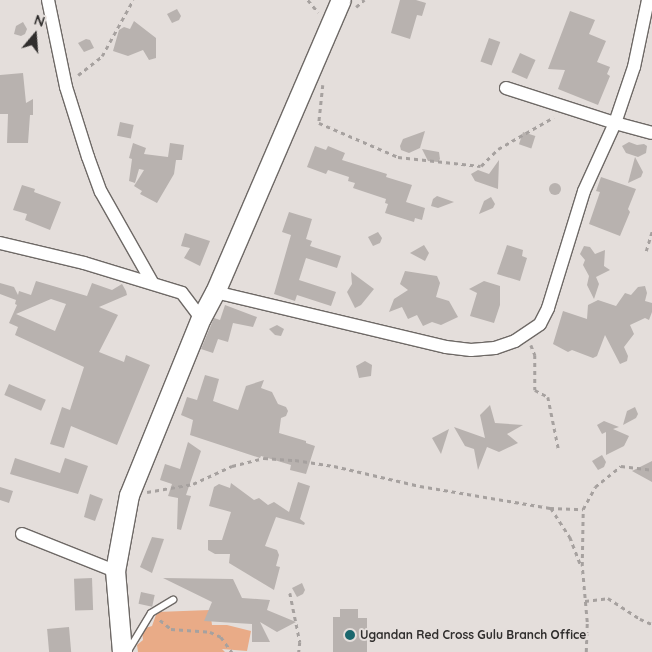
<!DOCTYPE html>
<html>
<head>
<meta charset="utf-8">
<style>
	body { margin:0 }
	#map { position:relative; width:652px; height:652px; overflow:hidden; background:#e4dedb; font-family:Quicksand,sans-serif }
	div>[style] { position:absolute }
	[style*='--x'] { left:calc(var(--x)*1px); top:calc(var(--y)*1px); width:calc(var(--w)*1px); rotate:calc(var(--a)*1deg) }
	.green>* { inset:0; background:#e9ab87 }
	.building>* { inset:0; background:#b8b2af; transform-origin:0 0 }
	.round { border-radius:50% }
	.path>* { height:2.5px; margin-top:-1.25px; transform-origin:0; background:repeating-linear-gradient(90deg,#a6a19f 0 4px,transparent 0 8px) }
	.roads { filter:drop-shadow(1px 0 #6e6966) drop-shadow(-1px 0 #6e6966) drop-shadow(0 1px #6e6966) drop-shadow(0 -1px #6e6966) }
	.lane>* { height:6px; margin:-3px; padding:0 3px; transform-origin:3px; border-radius:3px; background:#fff }
	.street>* { height:12px; margin:-6px; padding:0 6px; transform-origin:6px; border-radius:6px; background:#fff }
	.secondary>* { height:19px; margin:-9.5px; padding:0 9.5px; transform-origin:9.5px; border-radius:9.5px; background:#fff }
	.dots>* { width:14px; height:14px; translate:-50% -50%; box-sizing:border-box; border:2px solid #e4dedb; border-radius:50% }
	span { translate:-50% -50%; white-space:nowrap; text-align:center; line-height:1.15; -webkit-text-stroke:4px #e4dedb; paint-order:stroke }
	.poi-label { font-size:12px; color:#302e2d; font-weight:700 }
	.left { translate:0 -50%; text-align:left }
	.north { position:absolute; left:10px; top:10px; width:50px; height:50px; -webkit-text-stroke:4px #e4dedb; paint-order:stroke; rotate:18deg; font-size:14px; font-weight:700; line-height:20px; text-align:center; color:#302e2d }
	.north::after { content:''; display:block; margin:auto; width:18px; height:22px; background:#302e2d; clip-path:polygon(50% 0,100% 100%,50% 72%,0 100%) }
</style>
</head>
<body>
<div id="map">
	<div class="green">
		<i style="clip-path:polygon(210px 610px,212px 625px,227px 625px,251px 631px,247px 651px,222px 649px,225px 652px,138px 652px,137px 645px,143px 640px,142px 629px,152px 626px,157px 612px)"></i>
	</div>
	<div class="building">
		<i style="clip-path:polygon(400px 0,416px 0,426px 3px,422px 16px,417px 15px,410px 39px,391px 33px)"></i>
		<i style="clip-path:polygon(177px 9px,181px 16px,179px 20px,172px 23px,167px 14px)"></i>
		<i style="clip-path:polygon(570px 11px,595px 20px,589px 34px,606px 41px,597px 62px,610px 67px,607px 74px,610px 76px,598px 105px,558px 89px,565px 70px,548px 69px)"></i>
		<i style="clip-path:polygon(134px 21px,156px 38px,156px 58px,149px 60px,143px 50px,128px 56px,113px 51px,119px 30px,124px 27px,130px 29px)"></i>
		<i style="clip-path:polygon(23px 22px,27px 29px,25px 34px,21px 36px,14px 34px,16px 26px)"></i>
		<i style="left:489px;top:38px;width:12px;height:25px;rotate:20deg"></i>
		<i style="clip-path:polygon(86px 39px,90px 40px,94px 48px,84px 52px,78px 43px)"></i>
		<i style="left:520px;top:53px;width:17px;height:21px;rotate:24deg"></i>
		<i style="clip-path:polygon(23px 73px,26px 103px,33px 99px,33px 115px,30px 115px,28px 143px,7px 143px,8px 114px,0 114px,0 75px)"></i>
		<i style="left:120px;top:122px;width:14px;height:14px;rotate:12deg"></i>
		<i style="clip-path:polygon(425px 131px,420px 148px,409px 153px,401px 150px,400px 146px,403px 139px)"></i>
		<i style="left:523px;top:132px;width:13px;height:13px;rotate:18deg"></i>
		<i style="clip-path:polygon(629px 142px,637px 145px,644px 144px,647px 146px,646px 153px,638px 157px,626px 153px,622px 146px)"></i>
		<i style="clip-path:polygon(133px 143px,146px 148px,144px 154px,168px 157px,170px 143px,184px 145px,182px 160px,176px 160px,174px 174px,157px 203px,140px 194px,142px 191px,134px 186px,144px 170px,139px 169px,135px 183px,129px 181px,132px 159px,129px 158px)"></i>
		<i style="clip-path:polygon(315px 146px,326px 150px,328px 146px,345px 153px,342px 160px,387px 174px,386px 177px,412px 185px,406px 202px,425px 208px,422px 220px,415px 218px,414px 222px,385px 213px,388px 204px,385px 203px,386px 199px,353px 188px,355px 183px,348px 181px,349px 177px,328px 170px,326px 174px,307px 167px)"></i>
		<i style="clip-path:polygon(422px 149px,439px 152px,440px 159px,438px 162px,428px 161px)"></i>
		<i style="clip-path:polygon(635px 157px,643px 172px,641px 177px,628px 183px)"></i>
		<i style="clip-path:polygon(499px 160px,498px 189px,475px 181px,471px 174px,478px 170px,489px 174px)"></i>
		<i style="clip-path:polygon(601px 177px,636px 189px,628px 209px,630px 212px,620px 236px,589px 224px,600px 192px,596px 191px)"></i>
		<i class="round" style="left:549px;top:183px;width:12px;height:12px"></i>
		<i style="clip-path:polygon(22px 185px,35px 189px,34px 192px,61px 202px,50px 230px,25px 220px,27px 214px,13px 210px)"></i>
		<i style="clip-path:polygon(437px 196px,454px 202px,438px 208px,431px 206px,433px 199px)"></i>
		<i style="clip-path:polygon(491px 197px,495px 204px,493px 208px,479px 214px,484px 201px)"></i>
		<i style="clip-path:polygon(289px 212px,312px 219px,306px 239px,312px 241px,310px 246px,341px 256px,337px 268px,306px 258px,299px 280px,336px 292px,331px 306px,297px 295px,295px 301px,274px 294px,291px 235px,282px 232px)"></i>
		<i style="clip-path:polygon(378px 232px,382px 238px,380px 243px,373px 246px,368px 237px)"></i>
		<i style="clip-path:polygon(185px 233px,210px 241px,200px 266px,184px 258px,190px 248px,181px 246px)"></i>
		<i style="clip-path:polygon(424px 245px,429px 253px,425px 261px,410px 253px)"></i>
		<i style="clip-path:polygon(507px 245px,523px 250px,522px 256px,527px 258px,520px 281px,497px 274px)"></i>
		<i style="clip-path:polygon(584px 246px,590px 247px,595px 254px,605px 250px,604px 266px,610px 270px,596px 277px,599px 284px,594px 299px,587px 285px,589px 276px,583px 265px,585px 260px,580px 254px)"></i>
		<i style="clip-path:polygon(405px 271px,437px 276px,440px 283px,436px 297px,449px 301px,458px 317px,441px 325px,432px 322px,423px 326px,417px 315px,408px 319px,402px 307px,389px 312px,394px 299px,408px 290px,400px 284px)"></i>
		<i style="clip-path:polygon(351px 272px,374px 289px,361px 305px,355px 308px,347px 292px,352px 284px)"></i>
		<i style="clip-path:polygon(evenodd,36px 281px,87px 296px,92px 283px,112px 290px,122px 284px,126px 291px,127px 295px,99px 307px,118px 315px,99px 352px,124px 362px,126px 355px,150px 365px,117px 445px,71px 426px,64px 448px,50px 444px,62px 407px,70px 410px,84px 367px,15px 335px,18px 327px,9px 323px,17px 305px,15px 304px,16px 300px,0 294px,0 283px,14px 287px,18px 295px,19px 291px,31px 295px,36px 281px,51px 299px,66px 304px,55px 331px,16px 314px,51px 299px)"></i>
		<i style="clip-path:polygon(484px 281px,500px 286px,500px 305px,494px 323px,470px 316px,477px 293px,469px 289px)"></i>
		<i style="clip-path:polygon(645px 286px,647px 293px,645px 301px,652px 303px,652px 312px,649px 320px,645px 318px,630px 325px,634px 334px,624px 347px,628px 356px,627px 361px,620px 364px,605px 335px,597px 356px,593px 358px,572px 350px,568px 352px,553px 344px,563px 311px,587px 319px,588px 305px,598px 300px,616px 306px,625px 293px,631px 295px,638px 287px)"></i>
		<i style="clip-path:polygon(225px 305px,257px 317px,253px 327px,233px 323px,228px 342px,218px 339px,213px 353px,201px 349px,214px 318px,220px 320px)"></i>
		<i style="clip-path:polygon(277px 325px,284px 329px,281px 336px,275px 335px,269px 329px)"></i>
		<i style="clip-path:polygon(365px 361px,372px 365px,371px 376px,359px 378px,356px 366px)"></i>
		<i style="clip-path:polygon(205px 375px,219px 379px,213px 401px,238px 410px,246px 386px,264px 380px,261px 388px,272px 392px,278px 404px,286px 407px,288px 411px,286px 416px,281px 418px,279px 433px,306px 441px,306px 443px,315px 446px,306px 474px,290px 470px,291px 465px,261px 456px,260px 458px,190px 435px,193px 420px,181px 415px,187px 397px,197px 400px)"></i>
		<i style="left:9px;top:384px;width:40px;height:12px;rotate:23deg"></i>
		<i style="clip-path:polygon(490px 405px,495px 423px,523px 425px,507px 434px,518px 443px,499px 452px,487px 447px,478px 470px,474px 449px,465px 446px,454px 427px,485px 438px,480px 415px)"></i>
		<i style="clip-path:polygon(635px 407px,638px 414px,636px 418px,623px 425px,627px 411px)"></i>
		<i style="clip-path:polygon(604px 421px,619px 427px,613px 429px,629px 436px,624px 446px,606px 455px,606px 432px,602px 434px,597px 425px)"></i>
		<i style="clip-path:polygon(449px 429px,441px 454px,432px 438px)"></i>
		<i style="clip-path:polygon(188px 442px,201px 451px,186px 495px,191px 496px,181px 530px,177px 529px,178px 498px,168px 496px,172px 484px,160px 480px,165px 464px,180px 469px)"></i>
		<i style="clip-path:polygon(602px 455px,606px 462px,604px 467px,598px 470px,592px 461px)"></i>
		<i style="clip-path:polygon(15px 458px,60px 473px,65px 458px,88px 466px,78px 494px,10px 474px)"></i>
		<i style="clip-path:polygon(652px 461px,652px 482px,632px 471px)"></i>
		<i style="clip-path:polygon(298px 482px,310px 486px,300px 519px,305px 523px,304px 525px,276px 517px,265px 546px,277px 550px,279px 555px,276px 566px,280px 567px,274px 590px,229px 563px,230px 554px,215px 554px,208px 550px,208px 540px,222px 540px,231px 512px,209px 506px,214px 487px,219px 484px,230px 488px,231px 483px,254px 500px,259px 498px,268px 505px,274px 502px,289px 512px)"></i>
		<i style="clip-path:polygon(0 487px,13px 491px,9px 503px,0 500px)"></i>
		<i style="clip-path:polygon(90px 494px,103px 499px,95px 521px,84px 517px)"></i>
		<i style="clip-path:polygon(152px 537px,164px 539px,152px 573px,140px 567px)"></i>
		<i style="left:92px;top:578px;width:32px;height:18px;rotate:88deg"></i>
		<i style="clip-path:polygon(163px 578px,233px 579px,242px 598px,270px 600px,267px 610px,296px 622px,277px 632px,260px 622px,270px 642px,252px 642px,252px 624px,204px 621px,212px 602px)"></i>
		<i style="clip-path:polygon(302px 583px,305px 590px,303px 594px,297px 597px,292px 588px)"></i>
		<i style="left:141px;top:592px;width:14px;height:12px;rotate:12deg"></i>
		<i style="clip-path:polygon(340px 609px,358px 609px,358px 618px,367px 618px,367px 652px,333px 652px,333px 617px,340px 617px)"></i>
		<i style="left:69px;top:627px;width:25px;height:22px;rotate:85deg"></i>
	</div>
	<div class="path">
		<i style="--x:308;--y:0;--w:16;--a:50"></i>
		<i style="--x:356;--y:7;--w:11;--a:-41"></i>
		<i style="--x:78;--y:75;--w:31;--a:-38"></i>
		<i style="--x:102;--y:56;--w:64;--a:-61"></i>
		<i style="--x:323;--y:85;--w:38;--a:96"></i>
		<i style="--x:319;--y:123;--w:86;--a:23.3"></i>
		<i style="--x:398;--y:157;--w:83;--a:6.2"></i>
		<i style="--x:481;--y:166;--w:24;--a:-45"></i>
		<i style="--x:498;--y:149;--w:64;--a:-29.7"></i>
		<i style="--x:646;--y:251;--w:21;--a:-73"></i>
		<i style="--x:531;--y:345;--w:11;--a:68"></i>
		<i style="--x:535;--y:355;--w:35;--a:90"></i>
		<i style="--x:535;--y:390;--w:15;--a:28"></i>
		<i style="--x:548;--y:397;--w:55;--a:78.5"></i>
		<i style="--x:147;--y:492;--w:47;--a:-9.9"></i>
		<i style="--x:193;--y:484;--w:43;--a:-24.8"></i>
		<i style="--x:232;--y:466;--w:33;--a:-14"></i>
		<i style="--x:264;--y:458;--w:31;--a:4"></i>
		<i style="--x:295;--y:460;--w:39;--a:9"></i>
		<i style="--x:334;--y:466;--w:88;--a:13.1"></i>
		<i style="--x:420;--y:486;--w:132;--a:9.6"></i>
		<i style="--x:550;--y:508;--w:33;--a:2"></i>
		<i style="--x:551;--y:508;--w:35;--a:57"></i>
		<i style="--x:570;--y:537;--w:30;--a:69"></i>
		<i style="--x:290;--y:593;--w:50;--a:78.5"></i>
		<i style="--x:300;--y:642;--w:10;--a:96"></i>
		<i style="--x:585;--y:601;--w:23;--a:-7"></i>
		<i style="--x:608;--y:598;--w:38;--a:33"></i>
		<i style="--x:640;--y:619;--w:13;--a:23"></i>
		<i style="--x:160;--y:620;--w:14;--a:39"></i>
		<i style="--x:171;--y:629;--w:39;--a:4"></i>
		<i style="--x:210;--y:632;--w:12;--a:24"></i>
		<i style="--x:221;--y:637;--w:19;--a:54"></i>
		<i style="--x:586;--y:652;--w:30;--a:-88"></i>
		<i style="--x:587;--y:622;--w:56;--a:-95.1"></i>
		<i style="--x:582;--y:566;--w:57;--a:-89"></i>
		<i style="--x:583;--y:509;--w:25;--a:-61"></i>
		<i style="--x:595;--y:487;--w:33;--a:-39"></i>
		<i style="--x:621;--y:466;--w:31;--a:7"></i>
	</div>
	<div class="roads">
		<div class="lane">
			<i style="--x:128;--y:651;--w:44;--a:-58.8"></i>
			<i style="--x:151;--y:613;--w:26;--a:-31"></i>
		</div>
		<div class="street">
			<i style="--x:48;--y:0;--w:89;--a:78.3"></i>
			<i style="--x:66;--y:87;--w:73;--a:72.6"></i>
			<i style="--x:88;--y:157;--w:37;--a:70"></i>
			<i style="--x:101;--y:192;--w:103;--a:60.5"></i>
			<i style="--x:506;--y:88;--w:114;--a:17.8"></i>
			<i style="--x:615;--y:123;--w:59;--a:-71.3"></i>
			<i style="--x:634;--y:67;--w:68;--a:-78.2"></i>
			<i style="--x:0;--y:243;--w:86;--a:13.4"></i>
			<i style="--x:84;--y:263;--w:102;--a:17"></i>
			<i style="--x:182;--y:293;--w:31;--a:53"></i>
			<i style="--x:215;--y:292;--w:237;--a:13.4"></i>
			<i style="--x:446;--y:347;--w:25;--a:7"></i>
			<i style="--x:471;--y:350;--w:24;--a:-5"></i>
			<i style="--x:495;--y:348;--w:21;--a:-19"></i>
			<i style="--x:515;--y:341;--w:30;--a:-34"></i>
			<i style="--x:540;--y:324;--w:18;--a:-63"></i>
			<i style="--x:548;--y:308;--w:122;--a:-72.9"></i>
			<i style="--x:584;--y:191;--w:75;--a:-65.5"></i>
			<i style="--x:615;--y:123;--w:38;--a:15"></i>
			<i style="--x:22;--y:534;--w:100;--a:21.7"></i>
		</div>
		<div class="secondary">
			<i style="--x:122;--y:652;--w:81;--a:-94.9"></i>
			<i style="--x:115;--y:571;--w:77;--a:-79.6"></i>
			<i style="--x:129;--y:495;--w:191;--a:-67.9"></i>
			<i style="--x:201;--y:318;--w:30;--a:-62"></i>
			<i style="--x:215;--y:292;--w:318;--a:-66.7"></i>
		</div>
	</div>
	<div class="dots">
		<i style="left:350px;top:635px;background:#1a676d"></i>
	</div>
	<div class="poi-label">
		<span class="left" style="left:360px;top:635px">Ugandan Red Cross Gulu Branch Office</span>
	</div>
	<div class="north">N</div>
</div>
</body>
</html>
